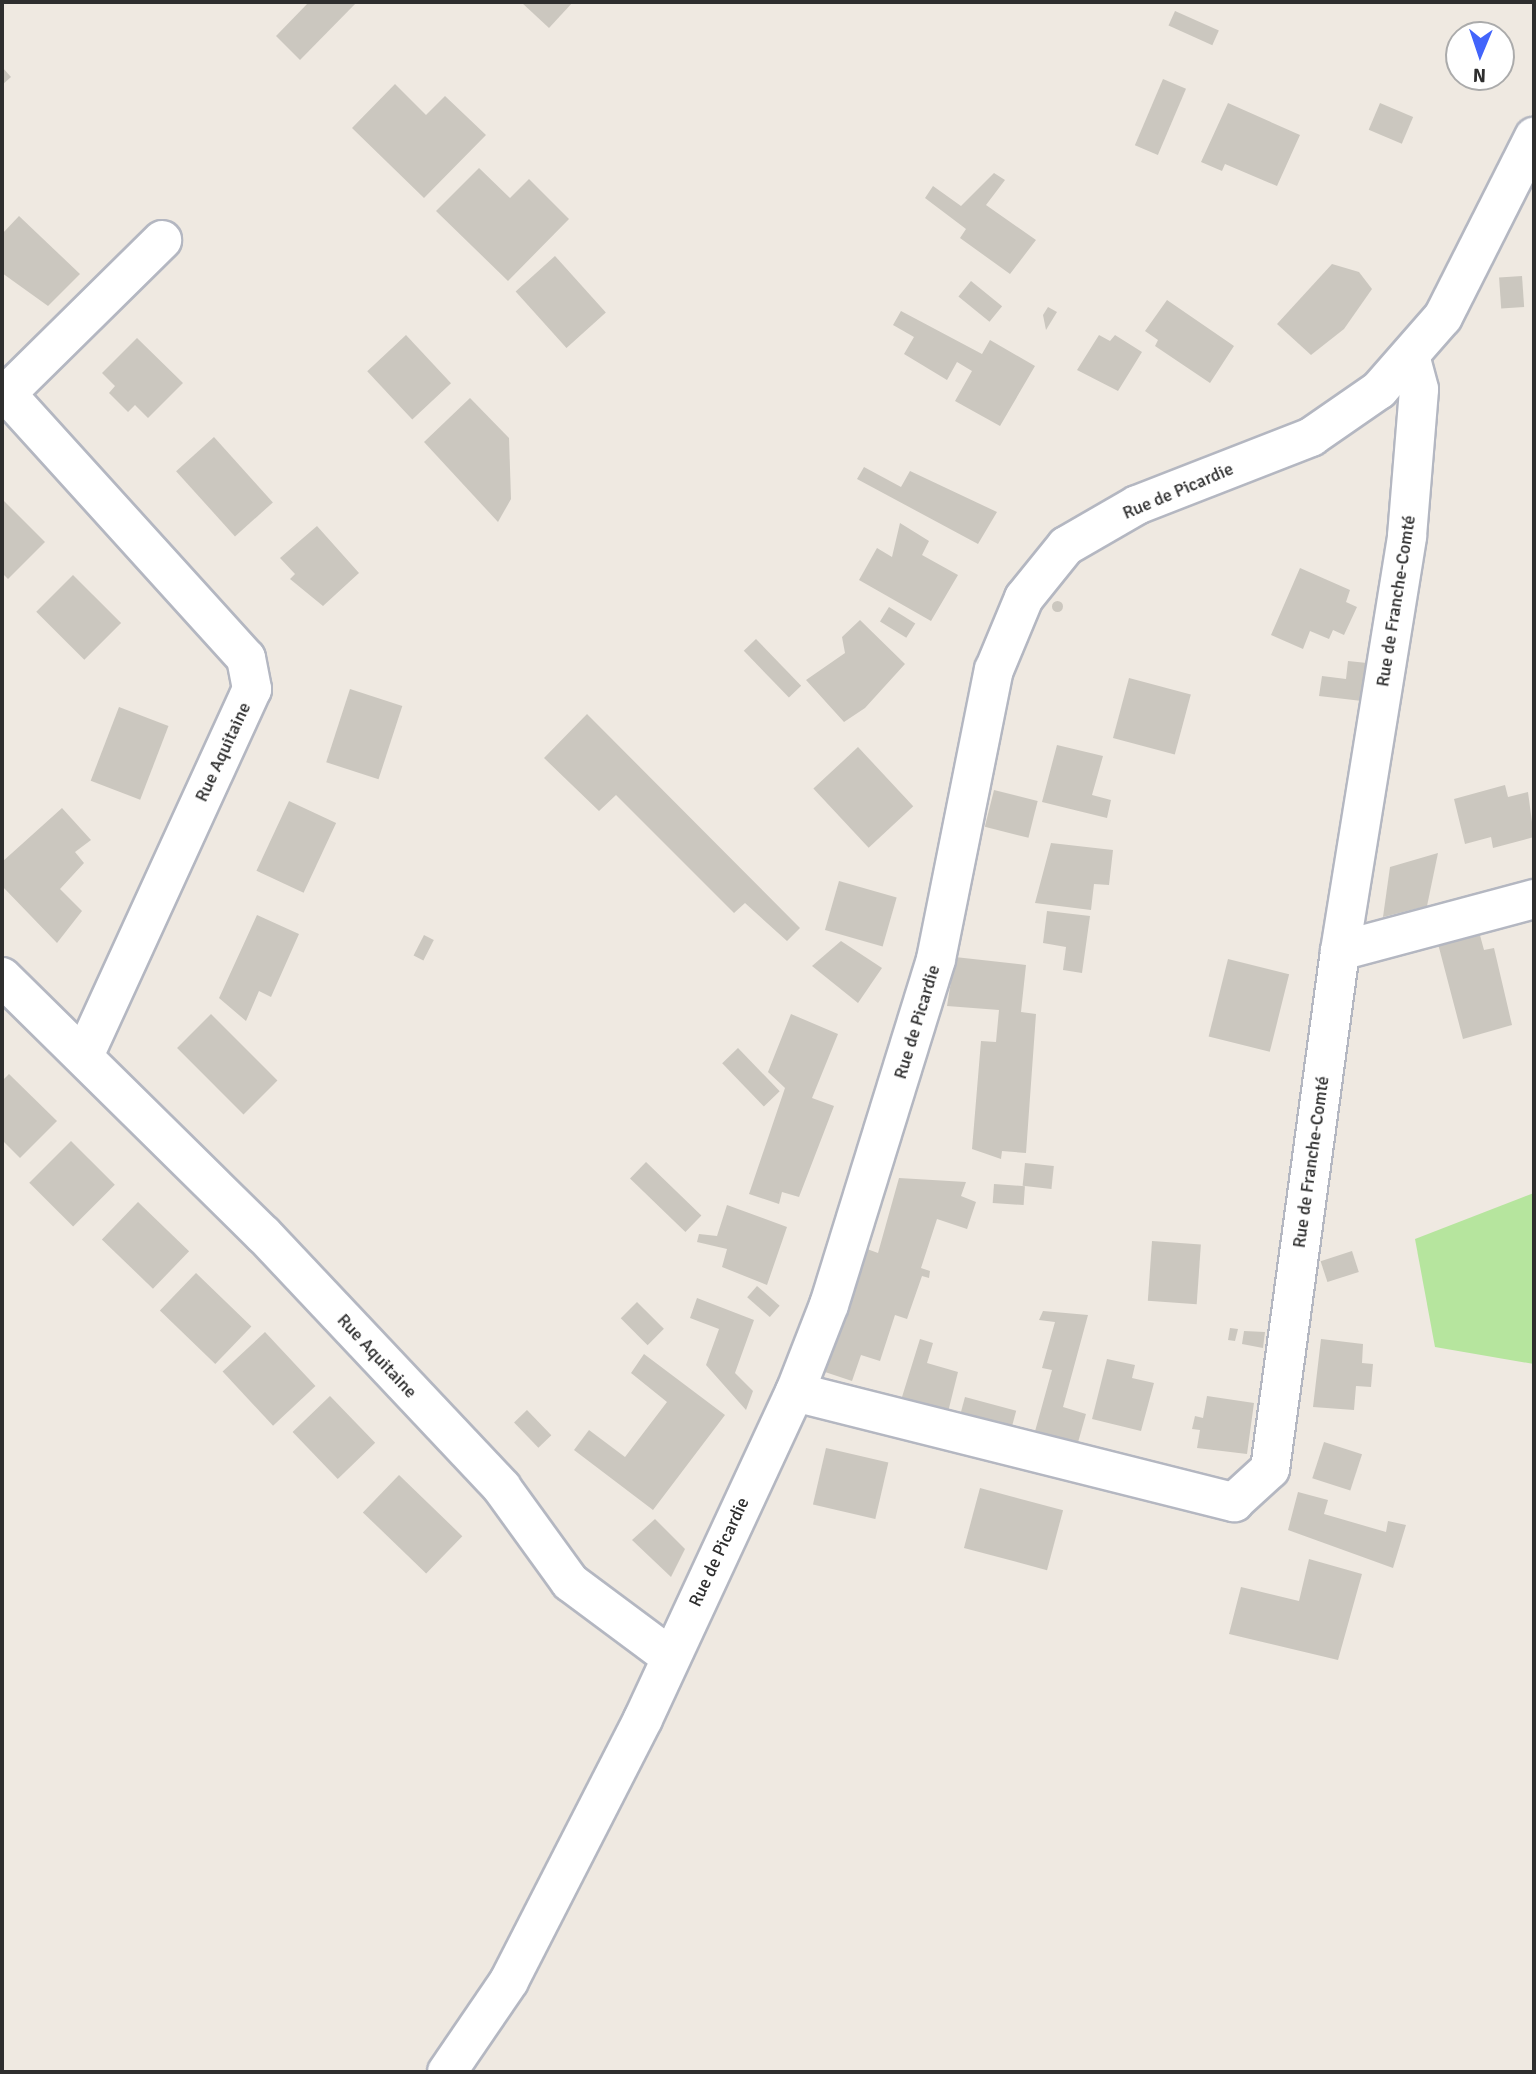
<!DOCTYPE html>
<html>
<head>
<meta charset="utf-8">
<style>
	body { margin:0 }
	#map { position:relative; width:1536px; height:2074px; overflow:hidden; background:#efe9e1; font-family:Signika,sans-serif }
	div>[style] { position:absolute }
	[style*='--x'] { left:calc(var(--x)*1px); top:calc(var(--y)*1px); width:calc(var(--w)*1px); rotate:calc(var(--a)*1deg) }
	.green>* { inset:0; background:#b6e59e }
	.building>* { inset:0; background:#cbc7bf; transform-origin:0 0 }
	.round { border-radius:50% }
	.roads { filter:drop-shadow(2px 0 #b4b7c1) drop-shadow(-2px 0 #b4b7c1) drop-shadow(0 2px #b4b7c1) drop-shadow(0 -2px #b4b7c1) }
	.street>* { height:38px; margin:-19px; padding:0 19px; transform-origin:19px; border-radius:19px; background:#fff }
	.secondary>* { height:38px; margin:-19px; padding:0 19px; transform-origin:19px; border-radius:19px; background:#fff }
	span { translate:-50% -50%; white-space:nowrap; text-align:center; line-height:1.15; -webkit-text-stroke:5px #fff; paint-order:stroke }
	.street-label { font-size:18px; color:#2e2e2e }
	.frame { position:absolute; inset:0; border:4px solid #2e2e2e; pointer-events:none }
	.north { position:absolute; left:1445px; top:21px; width:70px; height:70px; box-sizing:border-box; background:#fff; border:2px solid #ababab; border-radius:50%; rotate:182deg; font-size:19px; font-weight:700; line-height:28px; text-align:center; color:#2e2e2e }
	.north::after { content:''; display:block; margin:auto; width:24px; height:32px; background:#4264fb; clip-path:polygon(50% 0,100% 100%,50% 72%,0 100%) }
</style>
</head>
<body>
<div id="map">
	<div class="green">
		<i style="clip-path:polygon(1534px 1193px,1534px 1364px,1435px 1347px,1415px 1239px)"></i>
	</div>
	<div class="building">
		<i style="clip-path:polygon(309px 2px,357px 2px,300px 60px,276px 36px)"></i>
		<i style="clip-path:polygon(521px 2px,573px 2px,549px 28px)"></i>
		<i style="left:1175px;top:11px;width:48px;height:16px;rotate:24deg"></i>
		<i style="clip-path:polygon(2px 67px,11px 77px,2px 85px)"></i>
		<i style="left:1163px;top:79px;width:25px;height:72px;rotate:23deg"></i>
		<i style="clip-path:polygon(395px 84px,426px 115px,445px 96px,486px 135px,424px 198px,352px 128px)"></i>
		<i style="clip-path:polygon(1228px 103px,1300px 135px,1277px 186px,1225px 164px,1222px 171px,1201px 162px)"></i>
		<i style="left:1380px;top:103px;width:36px;height:29px;rotate:23deg"></i>
		<i style="clip-path:polygon(479px 168px,510px 198px,529px 179px,569px 219px,508px 281px,436px 211px)"></i>
		<i style="clip-path:polygon(994px 173px,1005px 180px,986px 205px,1036px 240px,1010px 274px,960px 238px,966px 229px,925px 198px,933px 186px,961px 206px)"></i>
		<i style="clip-path:polygon(19px 216px,80px 274px,48px 306px,2px 273px,2px 234px)"></i>
		<i style="left:555px;top:256px;width:76px;height:53px;rotate:48deg"></i>
		<i style="clip-path:polygon(1332px 264px,1359px 272px,1372px 289px,1344px 329px,1311px 355px,1277px 324px)"></i>
		<i style="left:1522px;top:276px;width:31px;height:23px;rotate:86deg"></i>
		<i style="left:971px;top:281px;width:40px;height:20px;rotate:39deg"></i>
		<i style="clip-path:polygon(1167px 300px,1234px 346px,1210px 383px,1155px 346px,1158px 340px,1145px 331px)"></i>
		<i style="clip-path:polygon(1048px 307px,1057px 312px,1046px 330px,1043px 315px)"></i>
		<i style="clip-path:polygon(901px 311px,982px 354px,990px 340px,1035px 366px,1000px 426px,955px 401px,972px 371px,957px 362px,947px 380px,904px 354px,914px 337px,893px 325px)"></i>
		<i style="left:406px;top:335px;width:66px;height:53px;rotate:47deg"></i>
		<i style="clip-path:polygon(1099px 335px,1110px 341px,1115px 335px,1142px 352px,1118px 391px,1077px 370px)"></i>
		<i style="clip-path:polygon(137px 338px,183px 383px,148px 418px,135px 405px,128px 412px,109px 393px,115px 386px,102px 373px)"></i>
		<i style="clip-path:polygon(470px 398px,509px 438px,511px 499px,498px 522px,424px 442px)"></i>
		<i style="left:214px;top:437px;width:88px;height:51px;rotate:48deg"></i>
		<i style="clip-path:polygon(864px 467px,901px 487px,910px 471px,997px 512px,978px 544px,857px 479px)"></i>
		<i style="clip-path:polygon(2px 499px,45px 542px,8px 579px,2px 573px)"></i>
		<i style="clip-path:polygon(900px 523px,929px 541px,922px 555px,958px 575px,931px 621px,859px 580px,877px 548px,892px 557px)"></i>
		<i style="clip-path:polygon(317px 526px,359px 573px,323px 606px,290px 579px,295px 574px,280px 558px)"></i>
		<i style="clip-path:polygon(1300px 568px,1350px 590px,1346px 602px,1357px 607px,1344px 635px,1333px 630px,1329px 639px,1310px 631px,1303px 649px,1271px 635px)"></i>
		<i style="left:73px;top:575px;width:68px;height:52px;rotate:45deg"></i>
		<i class="round" style="left:1051.5px;top:600.5px;width:11px;height:11px"></i>
		<i style="left:889px;top:607px;width:31px;height:17px;rotate:32deg"></i>
		<i style="clip-path:polygon(860px 620px,905px 664px,865px 708px,844px 722px,806px 680px,845px 653px,842px 637px)"></i>
		<i style="left:756px;top:639px;width:65px;height:17px;rotate:46deg"></i>
		<i style="clip-path:polygon(1348px 661px,1367px 663px,1362px 701px,1319px 696px,1322px 676px,1346px 679px)"></i>
		<i style="left:1129px;top:678px;width:64px;height:62px;rotate:15deg"></i>
		<i style="left:350px;top:689px;width:55px;height:77px;rotate:18deg"></i>
		<i style="left:119px;top:707px;width:53px;height:79px;rotate:21deg"></i>
		<i style="clip-path:polygon(587px 714px,800px 928px,787px 941px,745px 903px,734px 913px,616px 795px,599px 811px,544px 758px)"></i>
		<i style="clip-path:polygon(1057px 745px,1103px 756px,1092px 795px,1111px 800px,1107px 818px,1042px 802px)"></i>
		<i style="left:858px;top:747px;width:81px;height:61px;rotate:47deg"></i>
		<i style="clip-path:polygon(1505px 785px,1508px 797px,1528px 792px,1534px 837px,1493px 848px,1491px 837px,1465px 844px,1454px 799px)"></i>
		<i style="left:994px;top:790px;width:45px;height:38px;rotate:14deg"></i>
		<i style="left:289px;top:801px;width:52px;height:77px;rotate:25deg"></i>
		<i style="clip-path:polygon(62px 808px,91px 840px,75px 852px,84px 863px,60px 889px,82px 911px,57px 943px,2px 886px,2px 862px)"></i>
		<i style="clip-path:polygon(1051px 843px,1113px 850px,1109px 885px,1094px 884px,1091px 910px,1035px 903px)"></i>
		<i style="clip-path:polygon(1438px 853px,1427px 906px,1383px 917px,1390px 867px)"></i>
		<i style="left:839px;top:881px;width:60px;height:51px;rotate:16deg"></i>
		<i style="clip-path:polygon(1047px 911px,1090px 916px,1082px 973px,1063px 970px,1066px 947px,1043px 943px)"></i>
		<i style="clip-path:polygon(257px 915px,299px 934px,271px 997px,259px 991px,246px 1021px,219px 998px)"></i>
		<i style="clip-path:polygon(1478px 928px,1484px 950px,1494px 948px,1512px 1025px,1463px 1039px,1437px 940px)"></i>
		<i style="left:424px;top:935px;width:11px;height:23px;rotate:27deg"></i>
		<i style="clip-path:polygon(841px 941px,882px 968px,858px 1003px,812px 966px)"></i>
		<i style="clip-path:polygon(955px 957px,1026px 965px,1021px 1012px,1036px 1014px,1026px 1153px,1002px 1151px,1001px 1159px,972px 1149px,981px 1041px,996px 1042px,999px 1010px,947px 1006px)"></i>
		<i style="left:1228px;top:959px;width:63px;height:80px;rotate:14deg"></i>
		<i style="left:211px;top:1014px;width:94px;height:48px;rotate:45deg"></i>
		<i style="clip-path:polygon(791px 1014px,838px 1034px,812px 1098px,834px 1106px,799px 1197px,782px 1192px,779px 1204px,749px 1194px,785px 1088px,768px 1072px)"></i>
		<i style="left:738px;top:1048px;width:60px;height:22px;rotate:46deg"></i>
		<i style="clip-path:polygon(9px 1074px,57px 1121px,20px 1158px,2px 1140px,2px 1081px)"></i>
		<i style="left:71px;top:1141px;width:62px;height:59px;rotate:45deg"></i>
		<i style="left:646px;top:1162px;width:77px;height:23px;rotate:44deg"></i>
		<i style="left:1025px;top:1163px;width:29px;height:23px;rotate:6deg"></i>
		<i style="clip-path:polygon(899px 1178px,966px 1182px,961px 1196px,976px 1202px,967px 1229px,937px 1219px,921px 1268px,930px 1271px,929px 1278px,922px 1276px,907px 1319px,895px 1315px,880px 1361px,861px 1355px,852px 1381px,825px 1372px,867px 1249px,878px 1253px)"></i>
		<i style="left:994px;top:1184px;width:31px;height:19px;rotate:4deg"></i>
		<i style="left:138px;top:1202px;width:71px;height:52px;rotate:44deg"></i>
		<i style="clip-path:polygon(727px 1205px,787px 1227px,767px 1285px,722px 1267px,727px 1249px,697px 1242px,699px 1234px,717px 1236px)"></i>
		<i style="left:1152px;top:1241px;width:49px;height:60px;rotate:4deg"></i>
		<i style="left:1352px;top:1251px;width:22px;height:33px;rotate:72deg"></i>
		<i style="left:196px;top:1273px;width:77px;height:52px;rotate:44deg"></i>
		<i style="left:757px;top:1286px;width:30px;height:15px;rotate:41deg"></i>
		<i style="clip-path:polygon(697px 1298px,754px 1320px,735px 1373px,753px 1391px,746px 1410px,706px 1365px,719px 1329px,690px 1318px)"></i>
		<i style="left:637px;top:1302px;width:38px;height:23px;rotate:45deg"></i>
		<i style="clip-path:polygon(1043px 1311px,1088px 1315px,1063px 1407px,1086px 1414px,1077px 1446px,1034px 1435px,1052px 1370px,1042px 1368px,1055px 1322px,1039px 1320px)"></i>
		<i style="clip-path:polygon(1230px 1328px,1238px 1329px,1235px 1341px,1228px 1340px)"></i>
		<i style="clip-path:polygon(1244px 1331px,1265px 1332px,1263px 1348px,1242px 1344px)"></i>
		<i style="left:265px;top:1332px;width:74px;height:58px;rotate:47deg"></i>
		<i style="clip-path:polygon(920px 1339px,933px 1343px,927px 1363px,958px 1372px,948px 1412px,902px 1397px)"></i>
		<i style="clip-path:polygon(1321px 1339px,1363px 1344px,1362px 1363px,1373px 1364px,1371px 1387px,1356px 1386px,1354px 1410px,1313px 1407px)"></i>
		<i style="clip-path:polygon(644px 1354px,725px 1415px,653px 1510px,574px 1450px,589px 1430px,625px 1457px,667px 1402px,631px 1373px)"></i>
		<i style="clip-path:polygon(1107px 1359px,1135px 1365px,1132px 1378px,1154px 1383px,1141px 1431px,1092px 1419px)"></i>
		<i style="left:330px;top:1396px;width:65px;height:52px;rotate:46deg"></i>
		<i style="clip-path:polygon(1207px 1396px,1254px 1403px,1247px 1454px,1197px 1448px,1200px 1430px,1192px 1429px,1195px 1416px,1203px 1418px)"></i>
		<i style="left:965px;top:1397px;width:53px;height:19px;rotate:15deg"></i>
		<i style="left:527px;top:1410px;width:35px;height:18px;rotate:46deg"></i>
		<i style="left:1324px;top:1442px;width:40px;height:38px;rotate:18deg"></i>
		<i style="left:826px;top:1448px;width:64px;height:58px;rotate:13deg"></i>
		<i style="left:399px;top:1475px;width:88px;height:52px;rotate:44deg"></i>
		<i style="left:980px;top:1488px;width:86px;height:62px;rotate:15deg"></i>
		<i style="clip-path:polygon(1298px 1492px,1328px 1500px,1324px 1514px,1386px 1532px,1388px 1521px,1406px 1525px,1393px 1568px,1288px 1530px)"></i>
		<i style="clip-path:polygon(655px 1519px,685px 1549px,671px 1577px,632px 1540px)"></i>
		<i style="clip-path:polygon(1309px 1559px,1362px 1574px,1338px 1660px,1229px 1634px,1241px 1587px,1299px 1601px)"></i>
	</div>
	<div class="roads">
		<div class="street">
			<i style="--x:2;--y:389;--w:363;--a:47.8"></i>
			<i style="--x:246;--y:658;--w:32;--a:79"></i>
			<i style="--x:252;--y:689;--w:401;--a:114.6"></i>
			<i style="--x:2;--y:398;--w:225;--a:-44.6"></i>
			<i style="--x:1340;--y:951;--w:201;--a:-15"></i>
			<i style="--x:2;--y:977;--w:368;--a:44.6"></i>
			<i style="--x:264;--y:1235;--w:347;--a:46.7"></i>
			<i style="--x:502;--y:1488;--w:116;--a:54.1"></i>
			<i style="--x:570;--y:1582;--w:122;--a:36.7"></i>
			<i style="--x:795;--y:1392;--w:453;--a:14.1"></i>
			<i style="--x:1234;--y:1502;--w:49;--a:-42.5"></i>
			<i style="--x:1270;--y:1469;--w:523;--a:-82.3"></i>
			<i style="--x:1340;--y:951;--w:420;--a:-80.8"></i>
			<i style="--x:1407;--y:536;--w:147;--a:-85.3"></i>
			<i style="--x:1419;--y:389;--w:30;--a:-105"></i>
		</div>
		<div class="secondary">
			<i style="--x:447;--y:2072;--w:110;--a:-55.7"></i>
			<i style="--x:509;--y:1981;--w:294;--a:-62.9"></i>
			<i style="--x:643;--y:1719;--w:361;--a:-65.1"></i>
			<i style="--x:795;--y:1392;--w:93;--a:-68.7"></i>
			<i style="--x:829;--y:1305;--w:362;--a:-72.8"></i>
			<i style="--x:936;--y:959;--w:295;--a:-78.7"></i>
			<i style="--x:994;--y:670;--w:78;--a:-67.4"></i>
			<i style="--x:1024;--y:598;--w:67;--a:-51.1"></i>
			<i style="--x:1066;--y:546;--w:82;--a:-30"></i>
			<i style="--x:1137;--y:505;--w:187;--a:-21.3"></i>
			<i style="--x:1311;--y:437;--w:83;--a:-34.7"></i>
			<i style="--x:1379;--y:390;--w:97;--a:-48.8"></i>
			<i style="--x:1443;--y:317;--w:202;--a:-63.2"></i>
		</div>
	</div>
	<div class="street-label">
		<span style="left:1178px;top:491px;rotate:-23deg">Rue de Picardie</span>
		<span style="left:1396px;top:601px;rotate:-81deg">Rue de Franche-Comté</span>
		<span style="left:223px;top:752px;rotate:-65deg">Rue Aquitaine</span>
		<span style="left:917px;top:1022px;rotate:-73deg">Rue de Picardie</span>
		<span style="left:1311px;top:1162px;rotate:-82deg">Rue de Franche-Comté</span>
		<span style="left:377px;top:1356px;rotate:47deg">Rue Aquitaine</span>
		<span style="left:719px;top:1552px;rotate:-65deg">Rue de Picardie</span>
	</div>
	<div class="frame"></div>
	<div class="north">N</div>
</div>
</body>
</html>
